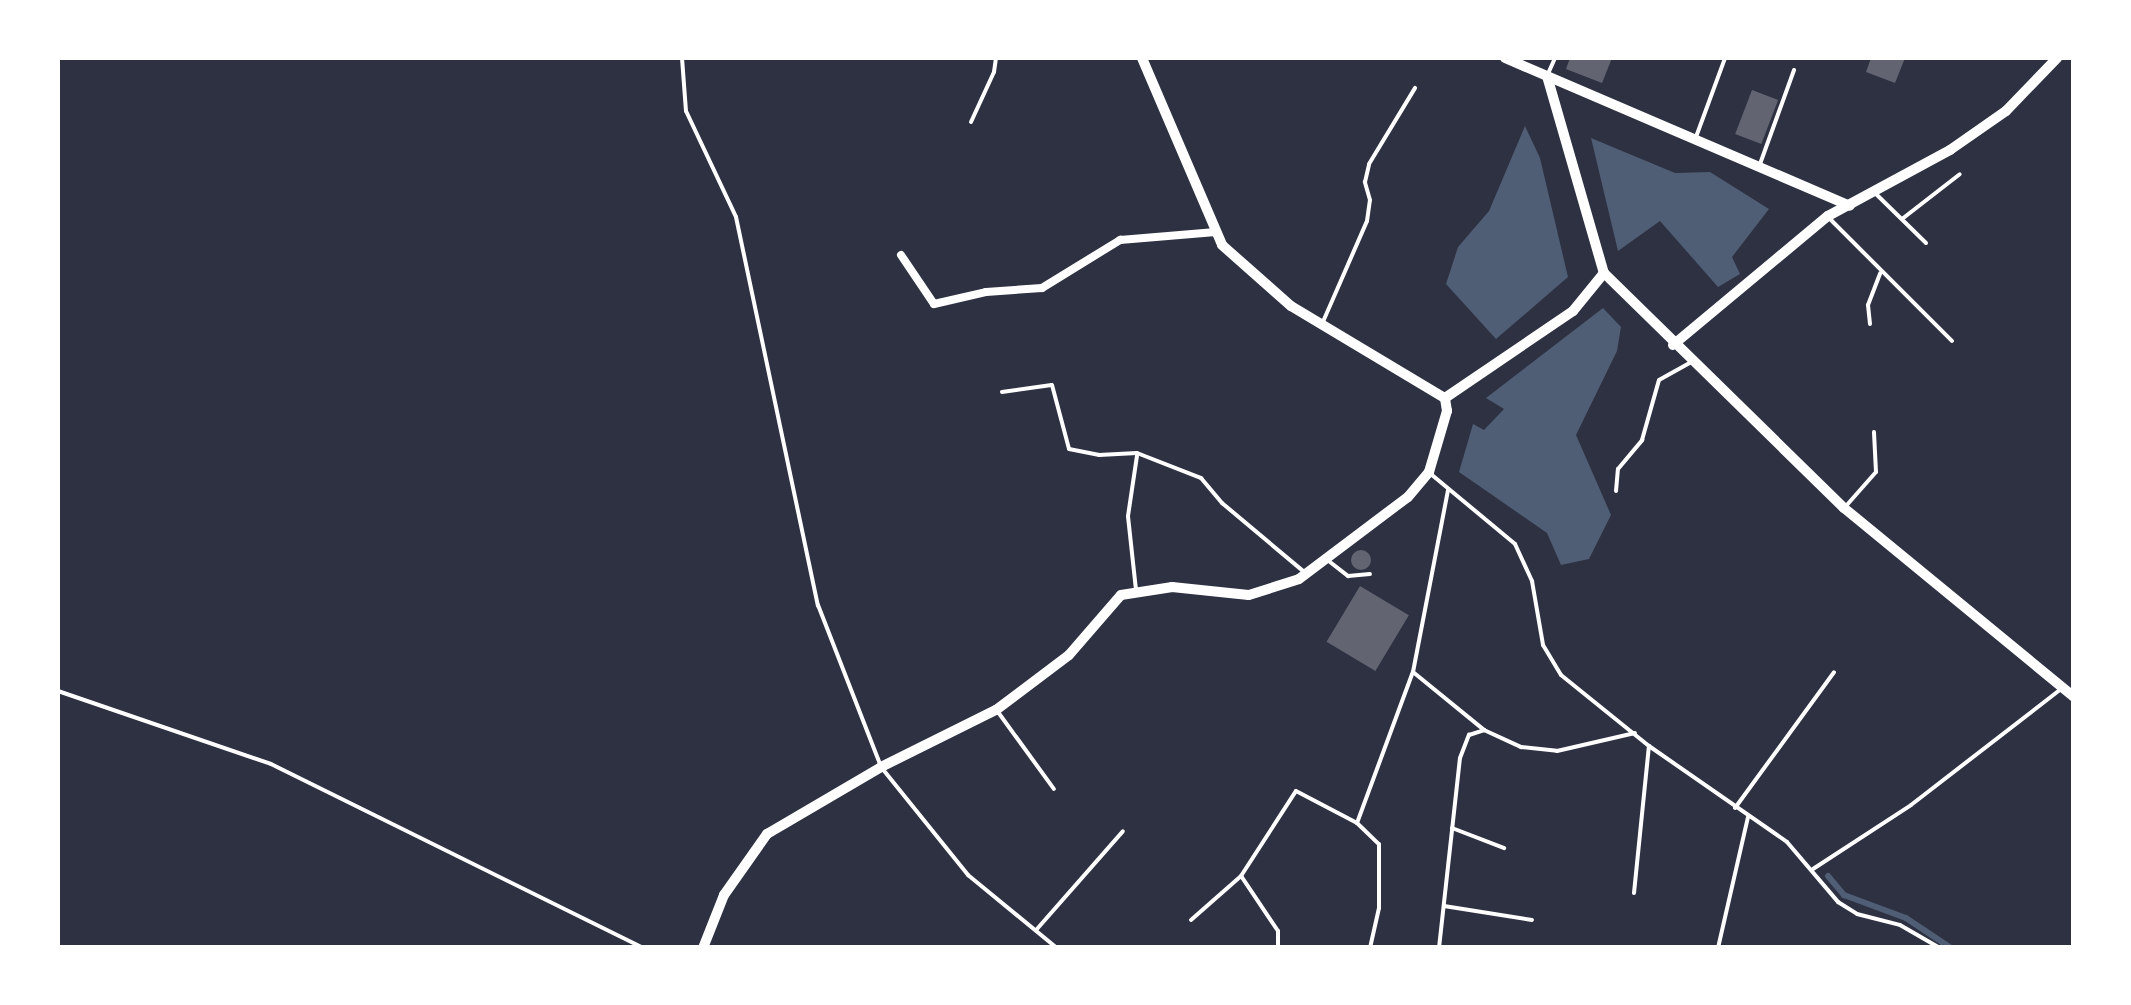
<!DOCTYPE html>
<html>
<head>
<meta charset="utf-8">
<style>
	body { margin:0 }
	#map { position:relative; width:2131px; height:1005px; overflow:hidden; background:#2d3142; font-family:"Titillium Web",sans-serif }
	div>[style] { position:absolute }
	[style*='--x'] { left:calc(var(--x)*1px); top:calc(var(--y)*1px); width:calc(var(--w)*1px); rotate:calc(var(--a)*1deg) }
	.water>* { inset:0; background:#4f5d75 }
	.stream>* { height:6px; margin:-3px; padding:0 3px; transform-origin:3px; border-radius:3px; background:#4f5d75 }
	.building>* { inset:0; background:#626471; transform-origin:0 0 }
	.round { border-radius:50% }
	.path>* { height:4px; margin:-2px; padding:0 2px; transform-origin:2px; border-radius:2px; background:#fff }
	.service>* { height:4px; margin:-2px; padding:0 2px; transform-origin:2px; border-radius:2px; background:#fff }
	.minor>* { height:8px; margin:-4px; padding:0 4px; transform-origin:4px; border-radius:4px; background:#fff }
	.tertiary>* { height:10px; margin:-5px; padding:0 5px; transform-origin:5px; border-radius:5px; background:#fff }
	span { translate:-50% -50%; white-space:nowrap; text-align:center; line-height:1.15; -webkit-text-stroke:10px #fff; paint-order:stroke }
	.frame { position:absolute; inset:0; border:60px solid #fff; pointer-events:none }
</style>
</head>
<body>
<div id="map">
	<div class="water">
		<i style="clip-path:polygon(1525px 126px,1540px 158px,1568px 277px,1496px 339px,1446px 284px,1458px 247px,1489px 211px)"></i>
		<i style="clip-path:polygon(1591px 138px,1675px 173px,1710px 172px,1769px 209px,1732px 257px,1740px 274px,1718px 287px,1660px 221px,1618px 251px)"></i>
		<i style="clip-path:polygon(1603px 308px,1621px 327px,1617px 351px,1576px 435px,1611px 515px,1589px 559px,1561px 565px,1547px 533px,1459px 472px,1473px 424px,1484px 430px,1504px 409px,1486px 398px)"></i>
	</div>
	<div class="stream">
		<i style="--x:1828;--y:876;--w:25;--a:50"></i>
		<i style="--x:1844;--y:895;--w:66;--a:20.4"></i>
		<i style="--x:1906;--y:918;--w:54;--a:33.7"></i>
	</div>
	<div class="building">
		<i style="clip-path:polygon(1570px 58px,1612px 58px,1602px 83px,1566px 69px)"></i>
		<i style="clip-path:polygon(1871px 58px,1905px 58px,1895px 83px,1866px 72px)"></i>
		<i style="left:1752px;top:90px;width:28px;height:47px;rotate:21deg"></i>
		<i class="round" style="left:1351px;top:550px;width:20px;height:20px"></i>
		<i style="left:1360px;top:586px;width:57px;height:65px;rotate:31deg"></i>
	</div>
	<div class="path">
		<i style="--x:58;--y:691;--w:225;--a:18.9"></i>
		<i style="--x:271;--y:764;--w:416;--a:26.3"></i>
	</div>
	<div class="service">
		<i style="--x:682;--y:58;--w:53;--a:85.7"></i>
		<i style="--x:686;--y:111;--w:117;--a:64.7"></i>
		<i style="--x:736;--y:217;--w:397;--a:78.1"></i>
		<i style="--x:818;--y:605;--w:174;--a:68.7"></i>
		<i style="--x:881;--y:767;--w:139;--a:51.1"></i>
		<i style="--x:968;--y:875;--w:115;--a:39.4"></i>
		<i style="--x:1547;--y:76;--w:20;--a:-66"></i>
		<i style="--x:971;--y:122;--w:55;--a:-65.3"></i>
		<i style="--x:994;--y:72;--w:14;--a:-82"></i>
		<i style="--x:1696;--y:137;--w:84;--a:-69.8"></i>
		<i style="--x:1760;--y:164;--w:100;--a:-70.1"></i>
		<i style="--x:1876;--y:194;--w:70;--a:44.4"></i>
		<i style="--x:1902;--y:219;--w:73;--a:-37.8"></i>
		<i style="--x:1831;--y:220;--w:171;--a:45"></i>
		<i style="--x:1322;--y:324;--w:112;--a:-66.4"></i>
		<i style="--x:1367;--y:221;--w:21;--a:-82"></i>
		<i style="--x:1370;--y:200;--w:19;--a:-106"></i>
		<i style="--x:1365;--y:182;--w:18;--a:-77"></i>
		<i style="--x:1369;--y:164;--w:89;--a:-58.8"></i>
		<i style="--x:1870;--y:324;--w:19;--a:-96"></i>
		<i style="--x:1868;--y:305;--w:34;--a:-69"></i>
		<i style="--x:1002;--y:392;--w:50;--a:-8"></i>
		<i style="--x:1052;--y:385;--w:66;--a:75.1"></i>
		<i style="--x:1069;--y:449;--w:31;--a:11"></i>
		<i style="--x:1099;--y:455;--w:38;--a:-3"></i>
		<i style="--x:1137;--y:453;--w:69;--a:21.3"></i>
		<i style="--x:1201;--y:478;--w:33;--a:50"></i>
		<i style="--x:1222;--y:503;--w:106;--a:40"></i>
		<i style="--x:1432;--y:475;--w:108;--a:39.7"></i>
		<i style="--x:1515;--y:544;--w:41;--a:65.3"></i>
		<i style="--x:1532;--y:581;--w:65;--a:80.2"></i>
		<i style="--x:1543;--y:645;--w:35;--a:59"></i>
		<i style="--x:1561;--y:675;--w:113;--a:38.9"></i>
		<i style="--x:1649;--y:746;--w:168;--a:34.8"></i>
		<i style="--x:1787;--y:842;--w:79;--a:49.6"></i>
		<i style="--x:1838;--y:902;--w:22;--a:32"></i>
		<i style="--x:1857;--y:914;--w:44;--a:14.3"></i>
		<i style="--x:1900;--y:925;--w:46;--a:29.9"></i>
		<i style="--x:1616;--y:491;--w:22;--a:-85"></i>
		<i style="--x:1618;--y:469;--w:38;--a:-50"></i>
		<i style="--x:1642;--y:440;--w:62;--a:-74.2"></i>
		<i style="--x:1659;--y:380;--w:37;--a:-29"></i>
		<i style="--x:1846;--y:506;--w:45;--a:-48.6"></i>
		<i style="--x:1876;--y:472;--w:40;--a:-92.9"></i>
		<i style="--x:1330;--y:562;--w:23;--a:38"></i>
		<i style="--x:1348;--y:576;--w:22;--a:-5"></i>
		<i style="--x:1136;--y:590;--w:74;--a:-96.2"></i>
		<i style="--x:1128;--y:516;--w:61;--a:-81.5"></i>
		<i style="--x:1413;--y:672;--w:92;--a:39.2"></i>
		<i style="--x:1484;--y:730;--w:41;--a:24.7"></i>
		<i style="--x:1521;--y:747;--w:36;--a:6"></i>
		<i style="--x:1557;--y:751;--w:80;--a:-13"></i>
		<i style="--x:998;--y:712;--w:95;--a:54"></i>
		<i style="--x:1735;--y:808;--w:168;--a:-53.9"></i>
		<i style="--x:1357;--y:823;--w:30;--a:44"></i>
		<i style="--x:1379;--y:844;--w:64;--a:90"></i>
		<i style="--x:1379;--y:908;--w:41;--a:102.7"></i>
		<i style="--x:1452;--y:828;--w:56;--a:21"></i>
		<i style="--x:1813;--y:869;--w:117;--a:-33.1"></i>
		<i style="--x:1911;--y:805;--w:188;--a:-37.7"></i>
		<i style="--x:1634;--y:893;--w:148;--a:-84.2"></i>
		<i style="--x:1444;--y:906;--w:89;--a:9"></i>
		<i style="--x:1191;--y:920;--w:67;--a:-41.3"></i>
		<i style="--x:1037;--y:929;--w:130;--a:-48.7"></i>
		<i style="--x:1278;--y:948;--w:17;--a:-90"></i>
		<i style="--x:1278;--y:931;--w:66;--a:-123.9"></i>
		<i style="--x:1241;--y:876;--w:101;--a:-57.1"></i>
		<i style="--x:1296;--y:791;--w:69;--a:27.7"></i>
		<i style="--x:1357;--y:823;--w:161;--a:-69.7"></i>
		<i style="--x:1413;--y:672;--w:185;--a:-79.1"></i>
		<i style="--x:1439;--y:948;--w:191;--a:-83.7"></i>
		<i style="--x:1460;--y:758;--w:25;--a:-69"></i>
		<i style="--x:1469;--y:735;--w:16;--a:-18"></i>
		<i style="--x:1718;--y:948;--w:134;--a:-77.1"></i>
	</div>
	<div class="minor">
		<i style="--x:901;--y:255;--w:59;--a:56"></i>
		<i style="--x:934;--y:304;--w:53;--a:-13"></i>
		<i style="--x:986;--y:292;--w:56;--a:-4.1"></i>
		<i style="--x:1042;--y:288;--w:92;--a:-31.6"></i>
		<i style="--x:1120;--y:240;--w:96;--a:-4.8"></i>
	</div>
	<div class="tertiary">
		<i style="--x:1142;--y:58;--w:203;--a:66.8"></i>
		<i style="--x:1222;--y:245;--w:92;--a:41.5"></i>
		<i style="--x:1291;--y:306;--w:179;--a:30.9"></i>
		<i style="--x:1505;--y:58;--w:375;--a:23.2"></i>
		<i style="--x:1547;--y:76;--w:205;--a:73.9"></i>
		<i style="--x:1604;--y:273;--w:336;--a:44.4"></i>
		<i style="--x:1844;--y:508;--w:298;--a:39.4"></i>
		<i style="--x:1673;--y:345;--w:202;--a:-39.8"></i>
		<i style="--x:1828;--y:216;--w:139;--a:-28.4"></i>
		<i style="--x:1950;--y:150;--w:68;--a:-34.9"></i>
		<i style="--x:2006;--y:111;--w:74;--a:-46.1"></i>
		<i style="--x:1445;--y:398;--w:155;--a:-34.2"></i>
		<i style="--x:1573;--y:311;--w:49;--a:-50.8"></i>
		<i style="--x:703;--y:948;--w:57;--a:-68.4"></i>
		<i style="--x:724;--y:895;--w:75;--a:-54.8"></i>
		<i style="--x:767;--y:834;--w:132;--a:-30.4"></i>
		<i style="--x:881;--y:767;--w:128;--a:-26.4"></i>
		<i style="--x:996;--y:710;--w:91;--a:-37"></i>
		<i style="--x:1069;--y:655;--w:79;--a:-49.1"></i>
		<i style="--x:1121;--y:595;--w:52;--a:-8.9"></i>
		<i style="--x:1172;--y:587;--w:77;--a:5.9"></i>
		<i style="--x:1249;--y:595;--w:52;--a:-17.7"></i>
		<i style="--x:1299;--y:579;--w:136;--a:-37"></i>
		<i style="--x:1408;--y:497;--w:33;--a:-50"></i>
		<i style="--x:1429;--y:472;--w:64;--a:-73.6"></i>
		<i style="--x:1447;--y:411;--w:13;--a:-99"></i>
	</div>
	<div class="frame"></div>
</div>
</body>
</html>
